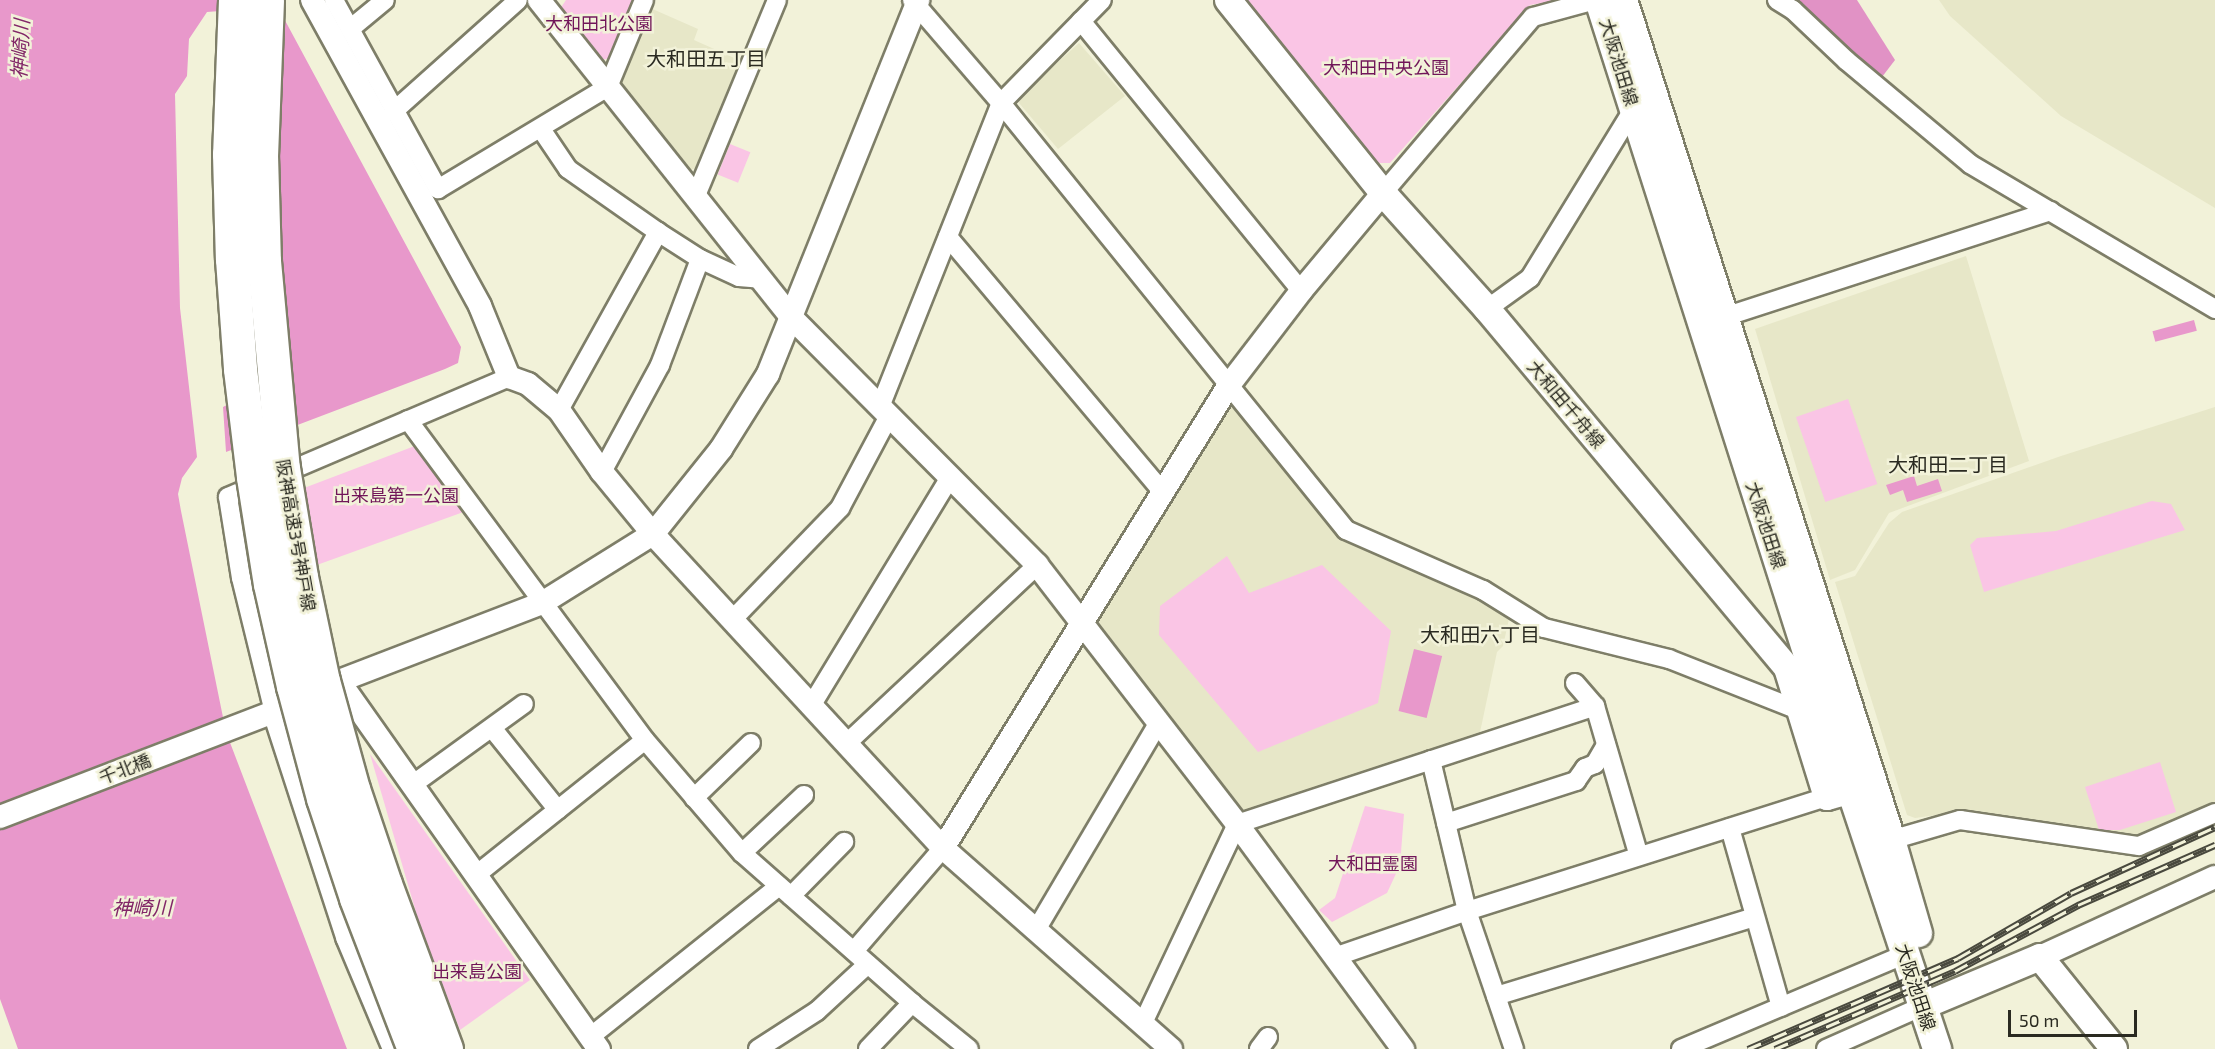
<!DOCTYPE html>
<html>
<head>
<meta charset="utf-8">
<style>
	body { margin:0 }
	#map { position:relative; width:2215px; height:1049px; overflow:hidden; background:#f2f2d9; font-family:"Exo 2","Noto Sans JP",sans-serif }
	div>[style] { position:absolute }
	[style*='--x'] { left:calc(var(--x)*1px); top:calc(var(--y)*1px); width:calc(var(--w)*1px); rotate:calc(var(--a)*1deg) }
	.built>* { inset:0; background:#e7e7c8 }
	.green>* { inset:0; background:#fac5e5; transform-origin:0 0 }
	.forest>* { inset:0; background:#e192c5 }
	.water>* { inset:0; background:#e898cb; transform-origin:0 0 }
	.roads { filter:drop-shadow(2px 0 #7e7e68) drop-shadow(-2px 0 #7e7e68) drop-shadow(0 2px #7e7e68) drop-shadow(0 -2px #7e7e68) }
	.minor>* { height:18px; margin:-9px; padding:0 9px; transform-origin:9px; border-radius:9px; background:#fff }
	.tertiary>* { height:22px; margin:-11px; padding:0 11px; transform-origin:11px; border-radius:11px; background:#fff }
	.secondary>* { height:26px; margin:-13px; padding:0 13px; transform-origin:13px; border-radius:13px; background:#fff }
	.primary>* { height:28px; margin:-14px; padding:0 14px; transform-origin:14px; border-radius:14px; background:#fff }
	.rail>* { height:7px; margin-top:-3.5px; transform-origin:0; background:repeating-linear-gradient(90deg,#f2f2d9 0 14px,#49493e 0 28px); box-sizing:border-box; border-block:2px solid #49493e }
	.bridges { filter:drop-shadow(2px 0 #7e7e68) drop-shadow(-2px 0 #7e7e68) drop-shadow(0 2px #7e7e68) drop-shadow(0 -2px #7e7e68) }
	.motorway-bridge>* { height:33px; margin:-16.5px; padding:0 16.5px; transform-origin:16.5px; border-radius:16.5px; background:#fff }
	span { translate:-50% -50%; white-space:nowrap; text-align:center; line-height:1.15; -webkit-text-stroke:5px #f2f2d9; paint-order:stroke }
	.park-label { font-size:18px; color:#711559 }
	.street-label { font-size:18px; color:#2a2a21 }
	.water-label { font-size:20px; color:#822768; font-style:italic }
	.neighbourhood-label { font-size:20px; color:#2a2a21 }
	.scale { position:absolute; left:2008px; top:1010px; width:129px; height:27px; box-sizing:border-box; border:3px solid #2a2a21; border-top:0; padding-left:8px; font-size:18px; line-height:21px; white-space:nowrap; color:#2a2a21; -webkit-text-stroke:4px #f2f2d9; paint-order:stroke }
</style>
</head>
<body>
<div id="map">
	<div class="built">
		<i style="clip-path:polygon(1939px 0,2215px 0,2215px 208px,2061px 116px,1950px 16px)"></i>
		<i style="clip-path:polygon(648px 7px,698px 29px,694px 40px,741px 61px,697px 168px,684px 171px,618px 85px)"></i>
		<i style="clip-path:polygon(1079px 43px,1125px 96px,1058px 149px,1019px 103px,1020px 97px)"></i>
		<i style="clip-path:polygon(1966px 256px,2029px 461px,1889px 513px,1855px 570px,1830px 580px,1755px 329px)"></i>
		<i style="clip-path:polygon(1234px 406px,1343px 539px,1478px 599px,1483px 593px,1511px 610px,1503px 646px,1497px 652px,1479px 737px,1247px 810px,1238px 809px,1097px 631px,1098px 618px,1224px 407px)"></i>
		<i style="clip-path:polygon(2215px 407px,2215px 803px,2143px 834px,2124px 837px,1964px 811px,1915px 818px,1907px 815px,1835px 582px,1855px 576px,1889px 523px,1902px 512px,2061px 456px)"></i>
	</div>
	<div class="green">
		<i style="clip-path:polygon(566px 0,633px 0,610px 58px,598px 61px,560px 9px)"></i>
		<i style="clip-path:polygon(1243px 0,1560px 0,1530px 5px,1390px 163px,1378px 163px)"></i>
		<i style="left:730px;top:144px;width:22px;height:33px;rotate:22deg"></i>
		<i style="left:1848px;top:399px;width:90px;height:55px;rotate:71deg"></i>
		<i style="clip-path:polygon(420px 444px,469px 510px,256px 587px,238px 513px)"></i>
		<i style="clip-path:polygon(2152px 501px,2171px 504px,2185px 530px,1984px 592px,1970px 545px,1977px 538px,2056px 531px)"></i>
		<i style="clip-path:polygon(1227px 556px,1249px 593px,1322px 565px,1391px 631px,1378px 703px,1258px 752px,1159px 635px,1160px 606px)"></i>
		<i style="clip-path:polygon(370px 754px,530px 980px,460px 1030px,420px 926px)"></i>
		<i style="clip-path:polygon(2160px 762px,2176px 812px,2120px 830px,2099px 830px,2085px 787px)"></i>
		<i style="clip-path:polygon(1365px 806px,1404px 814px,1400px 865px,1387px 893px,1332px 922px,1319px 910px,1335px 898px)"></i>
	</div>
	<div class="forest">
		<i style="clip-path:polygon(1796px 0,1857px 0,1895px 60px,1882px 77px,1852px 54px)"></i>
	</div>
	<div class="water">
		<i style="clip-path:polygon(0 0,274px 0,461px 347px,458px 363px,445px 369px,226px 452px,223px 407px,263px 386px,220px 11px,207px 12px,189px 39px,187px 76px,175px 94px,180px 308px,197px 457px,182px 478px,178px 494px,181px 511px,226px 732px,347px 1049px,18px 1049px,0 999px)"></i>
		<i style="left:2194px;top:320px;width:11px;height:43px;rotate:75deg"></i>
		<i style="clip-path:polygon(1914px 476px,1917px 486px,1938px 479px,1942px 491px,1907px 502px,1903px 490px,1890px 495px,1886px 485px)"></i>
		<i style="left:1414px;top:649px;width:29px;height:64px;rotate:14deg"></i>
	</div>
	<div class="roads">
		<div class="minor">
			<i style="--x:334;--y:0;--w:216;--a:61.2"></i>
			<i style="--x:438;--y:189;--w:198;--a:-31"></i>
			<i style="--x:608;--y:87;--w:94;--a:-67.5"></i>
			<i style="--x:912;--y:0;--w:136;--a:49.2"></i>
			<i style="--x:1001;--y:103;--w:549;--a:51.06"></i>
			<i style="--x:1346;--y:530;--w:150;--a:23.7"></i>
			<i style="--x:1483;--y:590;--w:72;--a:31.9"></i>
			<i style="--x:1544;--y:628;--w:129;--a:13.9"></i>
			<i style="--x:1669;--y:659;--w:142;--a:21.5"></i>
			<i style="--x:1777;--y:0;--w:19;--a:32"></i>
			<i style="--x:1793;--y:10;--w:74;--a:43.4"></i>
			<i style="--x:1847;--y:61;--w:160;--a:39.9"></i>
			<i style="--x:1970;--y:164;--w:285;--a:30.6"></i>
			<i style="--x:1081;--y:21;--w:348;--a:50.8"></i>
			<i style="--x:350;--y:29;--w:45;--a:-39.6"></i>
			<i style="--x:394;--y:111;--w:166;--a:-41.8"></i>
			<i style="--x:541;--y:129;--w:48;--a:56"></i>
			<i style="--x:568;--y:169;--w:110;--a:35"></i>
			<i style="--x:658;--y:232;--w:50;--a:32.7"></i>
			<i style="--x:700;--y:259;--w:43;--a:24.8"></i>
			<i style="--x:739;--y:277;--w:21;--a:5"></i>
			<i style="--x:1383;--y:193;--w:231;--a:-49.6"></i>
			<i style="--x:1533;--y:17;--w:64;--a:-15.3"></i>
			<i style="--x:695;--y:198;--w:214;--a:-67.5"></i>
			<i style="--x:948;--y:237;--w:334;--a:49.9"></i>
			<i style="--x:1487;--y:309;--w:53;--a:-35.8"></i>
			<i style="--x:1530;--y:278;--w:197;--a:-58.5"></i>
			<i style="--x:1715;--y:320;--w:353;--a:-18"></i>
			<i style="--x:880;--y:407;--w:327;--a:-68.3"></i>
			<i style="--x:1001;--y:103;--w:144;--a:-45.6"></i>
			<i style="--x:559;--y:410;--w:204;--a:-60.9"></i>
			<i style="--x:408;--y:420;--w:398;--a:53.5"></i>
			<i style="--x:645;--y:740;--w:149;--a:49.4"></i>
			<i style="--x:742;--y:853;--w:227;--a:41.4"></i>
			<i style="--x:912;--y:1003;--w:73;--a:38.9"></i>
			<i style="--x:602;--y:472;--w:122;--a:-61.5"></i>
			<i style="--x:660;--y:365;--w:113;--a:-69.3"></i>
			<i style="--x:732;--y:620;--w:156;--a:-46"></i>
			<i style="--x:840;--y:508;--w:104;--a:-62"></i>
			<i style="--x:1575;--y:683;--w:30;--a:49"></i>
			<i style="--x:1595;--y:706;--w:156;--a:73.7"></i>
			<i style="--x:811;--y:706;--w:268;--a:-58.7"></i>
			<i style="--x:274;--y:712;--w:138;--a:-103.8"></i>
			<i style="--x:241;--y:578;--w:82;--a:-99.1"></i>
			<i style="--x:228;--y:497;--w:306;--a:-23.1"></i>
			<i style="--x:492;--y:728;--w:105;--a:51.2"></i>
			<i style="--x:846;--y:744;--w:262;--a:-43.1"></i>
			<i style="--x:1431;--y:760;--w:155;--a:76.6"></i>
			<i style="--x:1467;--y:911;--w:146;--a:71.2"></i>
			<i style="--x:412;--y:785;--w:138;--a:-35.9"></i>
			<i style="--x:694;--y:798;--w:79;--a:-44"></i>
			<i style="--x:1446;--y:823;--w:137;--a:-17.9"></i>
			<i style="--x:1576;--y:781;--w:16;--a:-55"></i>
			<i style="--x:1585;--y:768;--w:11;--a:-22"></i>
			<i style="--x:1595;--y:764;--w:22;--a:-60"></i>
			<i style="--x:1730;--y:828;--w:186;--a:74.1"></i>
			<i style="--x:1891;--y:840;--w:72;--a:-16.2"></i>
			<i style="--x:1960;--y:820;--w:181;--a:8.3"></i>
			<i style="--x:2139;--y:846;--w:83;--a:-23.5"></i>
			<i style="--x:742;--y:853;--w:85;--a:-43.1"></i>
			<i style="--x:476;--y:875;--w:216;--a:-38.6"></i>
			<i style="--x:791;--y:896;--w:76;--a:-45.5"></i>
			<i style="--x:1036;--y:930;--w:239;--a:-59.4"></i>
			<i style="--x:854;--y:951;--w:136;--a:-49.2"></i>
			<i style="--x:1337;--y:956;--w:138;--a:-19.1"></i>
			<i style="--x:1467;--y:911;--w:378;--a:-17.6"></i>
			<i style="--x:1496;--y:996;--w:270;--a:-17"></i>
			<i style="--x:1142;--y:1025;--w:222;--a:-64.7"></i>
			<i style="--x:1237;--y:824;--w:377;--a:-18.2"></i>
			<i style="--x:590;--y:1037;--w:242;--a:-38.6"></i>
			<i style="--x:758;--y:1049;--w:70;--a:-32.8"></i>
			<i style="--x:817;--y:1011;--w:69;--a:-42.7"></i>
			<i style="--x:868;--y:1049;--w:64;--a:-46.3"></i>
			<i style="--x:1259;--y:1049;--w:15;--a:-53"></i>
			<i style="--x:1681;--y:1049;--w:244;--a:-22.9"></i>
			<i style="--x:1826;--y:1049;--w:106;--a:-23.9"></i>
		</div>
		<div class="tertiary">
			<i style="--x:312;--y:0;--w:349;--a:61.2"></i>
			<i style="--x:480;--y:306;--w:77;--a:67.8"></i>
			<i style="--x:509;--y:377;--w:20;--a:20"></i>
			<i style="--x:528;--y:384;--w:40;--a:40"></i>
			<i style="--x:559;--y:410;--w:75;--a:55.3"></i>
			<i style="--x:602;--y:472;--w:80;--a:50.6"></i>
			<i style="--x:653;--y:534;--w:427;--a:47.3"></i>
			<i style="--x:943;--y:848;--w:304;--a:41.4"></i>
			<i style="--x:539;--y:0;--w:404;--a:51.5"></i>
			<i style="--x:790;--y:316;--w:351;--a:45.2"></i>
			<i style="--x:1037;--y:565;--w:327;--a:52.3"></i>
			<i style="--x:1237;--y:824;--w:280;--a:53.6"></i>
			<i style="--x:339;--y:681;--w:451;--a:54.8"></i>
			<i style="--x:274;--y:712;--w:237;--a:72"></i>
			<i style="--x:347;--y:937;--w:121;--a:67.2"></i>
			<i style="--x:0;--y:817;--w:293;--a:-21"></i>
			<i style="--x:274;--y:712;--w:72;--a:-25.5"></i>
			<i style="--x:339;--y:681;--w:217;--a:-21"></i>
			<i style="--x:542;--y:603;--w:131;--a:-31.9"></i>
			<i style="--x:653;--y:534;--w:109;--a:-51.3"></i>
			<i style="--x:721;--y:449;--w:89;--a:-57.9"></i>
			<i style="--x:768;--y:374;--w:403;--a:-68.1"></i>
			<i style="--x:943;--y:848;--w:544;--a:-58.3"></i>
			<i style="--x:1229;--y:385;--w:118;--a:-52.5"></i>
			<i style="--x:1301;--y:291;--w:128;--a:-50.1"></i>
			<i style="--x:2040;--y:957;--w:192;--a:-24.6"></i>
		</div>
		<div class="secondary">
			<i style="--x:1228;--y:0;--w:248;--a:51.2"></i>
			<i style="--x:1383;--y:193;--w:156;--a:48.1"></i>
			<i style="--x:1487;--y:309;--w:468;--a:50.1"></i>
			<i style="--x:1787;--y:668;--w:135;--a:72.8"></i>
			<i style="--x:1827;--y:797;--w:45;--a:-15.6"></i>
			<i style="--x:1923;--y:1006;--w:127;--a:-22.7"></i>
			<i style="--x:2040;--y:957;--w:118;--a:51.2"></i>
		</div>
		<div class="primary">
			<i style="--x:1599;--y:0;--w:829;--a:72.31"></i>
			<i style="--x:1851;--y:790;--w:273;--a:71.6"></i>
			<i style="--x:1623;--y:0;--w:882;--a:72.3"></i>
			<i style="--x:1891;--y:840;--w:97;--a:73.8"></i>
		</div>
	</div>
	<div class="rail">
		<i style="--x:1748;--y:1049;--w:229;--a:-23.4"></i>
		<i style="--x:1958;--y:958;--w:130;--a:-29.9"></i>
		<i style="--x:2071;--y:893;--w:158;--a:-24.6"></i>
		<i style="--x:1775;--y:1049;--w:196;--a:-23.4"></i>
		<i style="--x:1955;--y:971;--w:140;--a:-28.2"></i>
		<i style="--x:2078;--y:905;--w:150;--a:-23.7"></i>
	</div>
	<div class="bridges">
		<div class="motorway-bridge">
			<i style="--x:235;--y:0;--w:154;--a:92.2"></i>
			<i style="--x:229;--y:154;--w:105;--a:88.4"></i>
			<i style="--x:232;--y:259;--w:110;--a:85.8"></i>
			<i style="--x:240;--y:369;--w:109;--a:83.1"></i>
			<i style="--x:253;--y:477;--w:108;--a:81"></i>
			<i style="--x:270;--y:584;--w:105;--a:77.3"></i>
			<i style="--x:293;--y:686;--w:116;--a:75"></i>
			<i style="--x:323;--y:798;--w:105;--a:71.7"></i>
			<i style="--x:356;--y:898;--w:162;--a:69"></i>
			<i style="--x:267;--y:0;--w:155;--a:92.2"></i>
			<i style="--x:261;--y:155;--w:106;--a:88.4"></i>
			<i style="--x:264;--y:261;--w:208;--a:84.8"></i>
			<i style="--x:283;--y:468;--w:110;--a:80.6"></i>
			<i style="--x:301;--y:577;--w:106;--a:78.1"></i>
			<i style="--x:323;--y:681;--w:112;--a:74.5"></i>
			<i style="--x:353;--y:789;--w:100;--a:71.4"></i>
			<i style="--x:385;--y:884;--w:176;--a:69.7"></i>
		</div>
	</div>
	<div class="park-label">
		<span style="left:599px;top:23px">大和田北公園</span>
		<span style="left:1386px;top:67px">大和田中央公園</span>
		<span style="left:396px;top:495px">出来島第一公園</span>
		<span style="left:1373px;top:863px">大和田霊園</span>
		<span style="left:477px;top:971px">出来島公園</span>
	</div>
	<div class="street-label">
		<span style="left:1619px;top:62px;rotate:73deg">大阪池田線</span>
		<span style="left:1566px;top:404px;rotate:50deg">大和田千舟線</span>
		<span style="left:1766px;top:525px;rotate:72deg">大阪池田線</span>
		<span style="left:296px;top:535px;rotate:80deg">阪神高速3号神戸線</span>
		<span style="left:125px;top:769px;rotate:-21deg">千北橋</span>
		<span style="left:1916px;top:987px;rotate:72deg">大阪池田線</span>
	</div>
	<div class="water-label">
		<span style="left:20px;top:49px;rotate:-87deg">神崎川</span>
		<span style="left:142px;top:907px">神崎川</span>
	</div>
	<div class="neighbourhood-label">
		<span style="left:706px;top:58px">大和田五丁目</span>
		<span style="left:1948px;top:464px">大和田二丁目</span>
		<span style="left:1480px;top:634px">大和田六丁目</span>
	</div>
	<div class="scale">50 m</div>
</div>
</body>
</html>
